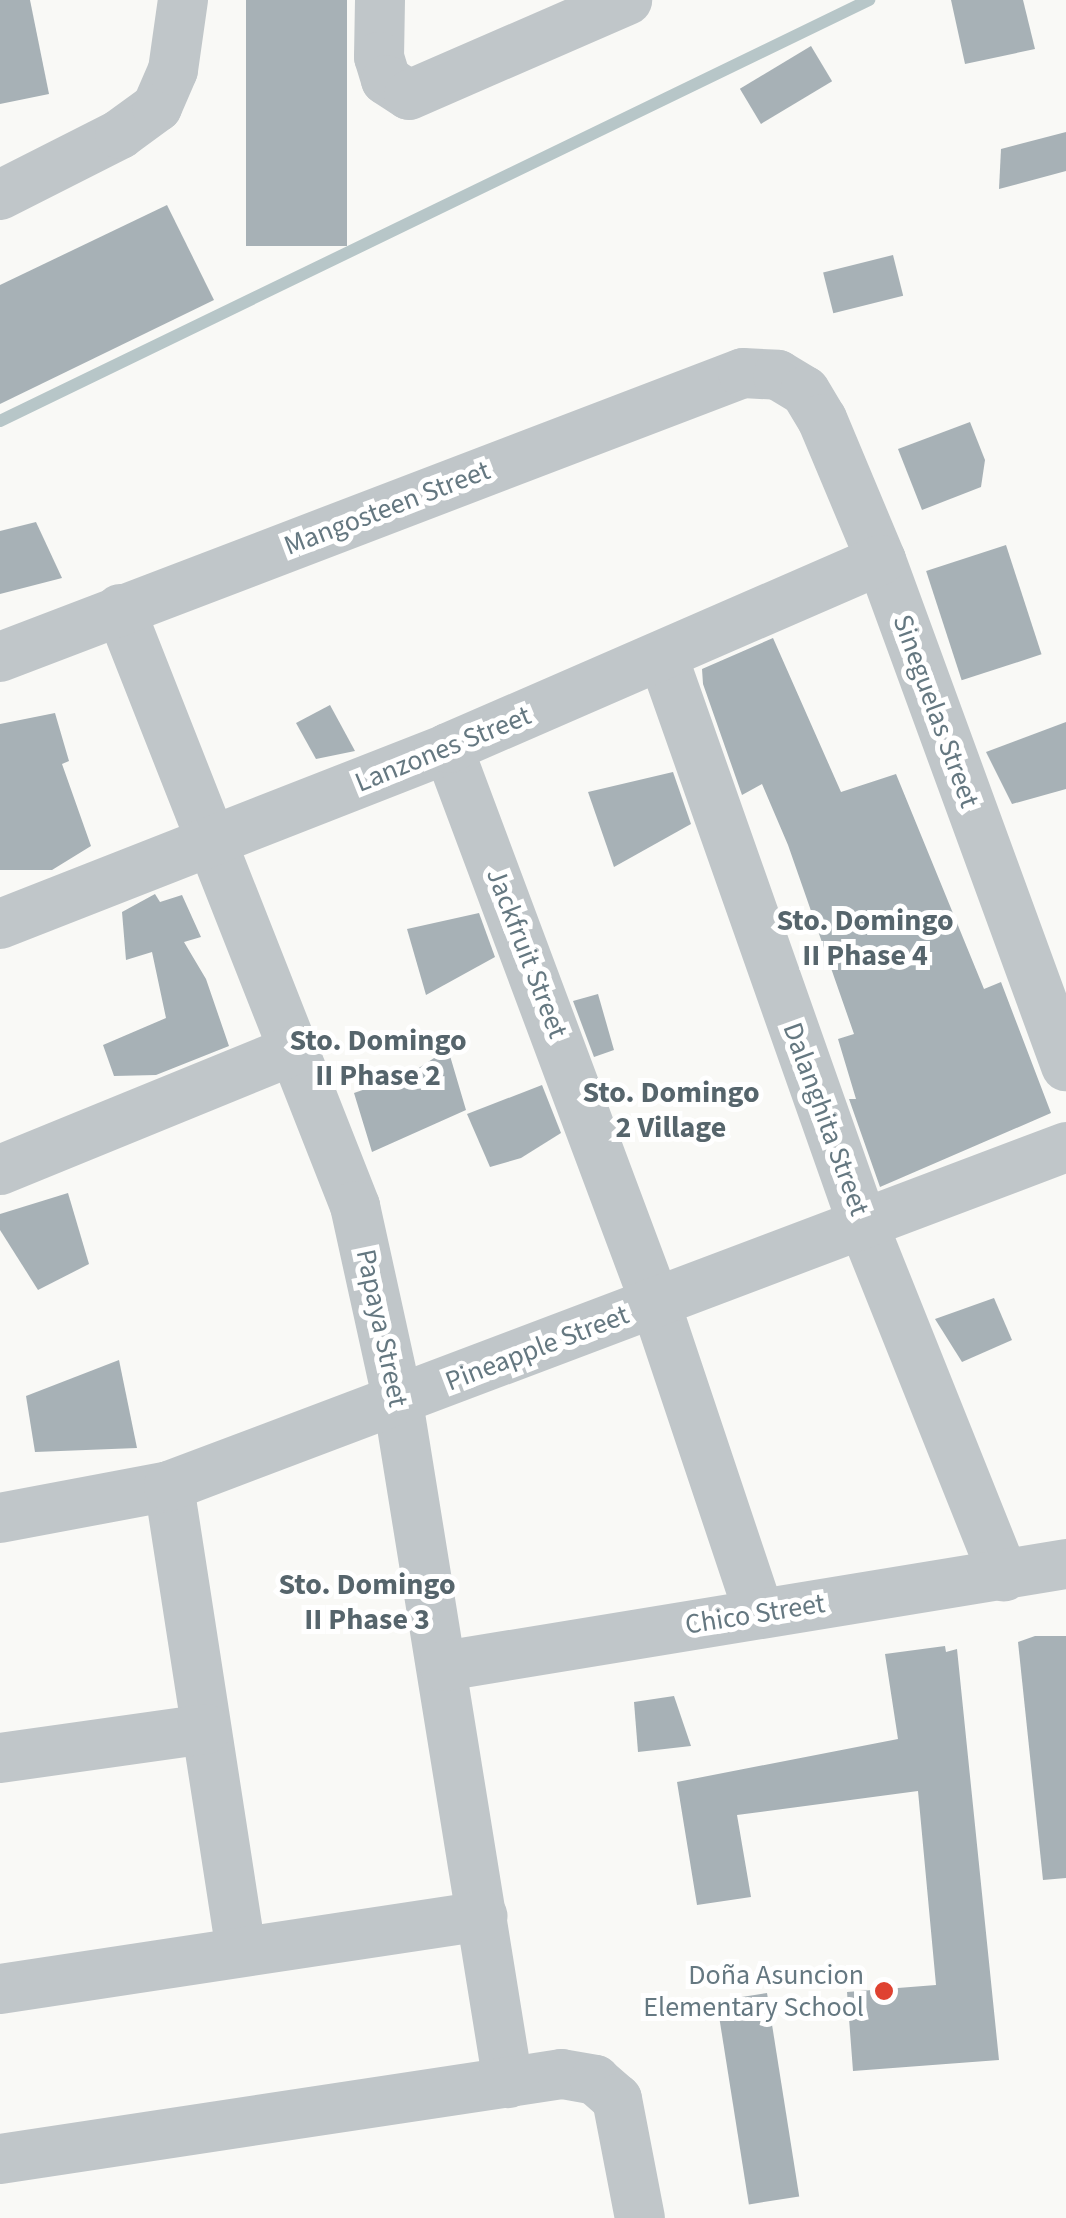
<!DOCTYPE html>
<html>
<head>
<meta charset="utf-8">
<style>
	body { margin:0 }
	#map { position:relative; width:1066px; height:2218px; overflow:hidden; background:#f9f9f6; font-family:"Source Sans 3",sans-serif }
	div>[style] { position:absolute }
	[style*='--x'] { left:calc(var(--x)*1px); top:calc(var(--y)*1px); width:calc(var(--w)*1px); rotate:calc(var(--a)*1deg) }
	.stream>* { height:12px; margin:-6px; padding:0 6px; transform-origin:6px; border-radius:6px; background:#b7c6c8 }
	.building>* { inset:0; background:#a7b1b6; transform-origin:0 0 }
	.minor>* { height:50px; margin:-25px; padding:0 25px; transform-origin:25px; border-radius:25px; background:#c0c6c9 }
	.dots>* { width:28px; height:28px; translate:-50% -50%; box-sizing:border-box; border:5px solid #fff; border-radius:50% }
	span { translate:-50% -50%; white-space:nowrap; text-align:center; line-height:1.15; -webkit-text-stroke:10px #fff; paint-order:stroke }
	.street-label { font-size:28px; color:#657881 }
	.poi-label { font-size:28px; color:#657881 }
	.right { translate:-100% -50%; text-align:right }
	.neighbourhood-label { font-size:30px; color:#56656c; font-weight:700 }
</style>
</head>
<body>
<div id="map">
	<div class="stream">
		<i style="--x:0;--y:421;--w:966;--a:-25.85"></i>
	</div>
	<div class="building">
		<i style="clip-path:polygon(0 0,30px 0,49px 94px,0 104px)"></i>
		<i style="left:246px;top:0;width:101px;height:246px"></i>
		<i style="clip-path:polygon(951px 0,1023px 0,1035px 49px,965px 64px)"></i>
		<i style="left:811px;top:46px;width:41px;height:83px;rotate:59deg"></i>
		<i style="clip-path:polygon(1066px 132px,1066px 171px,999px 189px,1001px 149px)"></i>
		<i style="clip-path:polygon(167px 205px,214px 300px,0 404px,0 285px)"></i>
		<i style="left:893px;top:255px;width:42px;height:72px;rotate:76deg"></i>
		<i style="clip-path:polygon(970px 422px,985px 460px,981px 487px,922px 510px,898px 449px)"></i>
		<i style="clip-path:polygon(36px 522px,62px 578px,0 594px,0 531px)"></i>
		<i style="left:1006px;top:545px;width:115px;height:84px;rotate:72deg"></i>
		<i style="clip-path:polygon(773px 638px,841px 792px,896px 774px,984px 989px,1001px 982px,1051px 1113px,880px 1187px,849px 1099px,856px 1099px,838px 1039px,854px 1034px,788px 845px,762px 784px,742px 795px,703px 684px,702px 669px)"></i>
		<i style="clip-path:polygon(330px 705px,355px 751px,316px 759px,296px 723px)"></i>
		<i style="clip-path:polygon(55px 713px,69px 761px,62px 764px,91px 846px,52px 870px,0 870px,0 724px)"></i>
		<i style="clip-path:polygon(1066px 722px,1066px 789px,1012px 804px,986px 752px)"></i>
		<i style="clip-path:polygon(673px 772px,691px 824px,614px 867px,588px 792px)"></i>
		<i style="clip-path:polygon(155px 894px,160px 902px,182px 895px,201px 937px,184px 942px,206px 979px,229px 1046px,156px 1075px,114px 1076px,103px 1045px,166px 1018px,152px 952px,126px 960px,122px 912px)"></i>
		<i style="clip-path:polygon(479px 913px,495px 957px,426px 995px,407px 929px)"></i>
		<i style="clip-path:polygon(598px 994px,614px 1050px,594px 1057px,573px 1001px)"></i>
		<i style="clip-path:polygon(448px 1049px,466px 1110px,372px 1152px,354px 1093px,411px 1073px)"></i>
		<i style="clip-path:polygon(542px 1085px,561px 1133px,521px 1158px,490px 1167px,467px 1114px)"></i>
		<i style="clip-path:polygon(68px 1193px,89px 1264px,38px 1290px,0 1230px,0 1214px)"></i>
		<i style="clip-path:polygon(994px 1298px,1012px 1340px,962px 1362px,935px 1319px)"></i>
		<i style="clip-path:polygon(119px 1360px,137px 1448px,35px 1452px,26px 1396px)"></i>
		<i style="clip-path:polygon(1035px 1636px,1066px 1636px,1066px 1878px,1043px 1880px,1018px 1642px)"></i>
		<i style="clip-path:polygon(945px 1646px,946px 1652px,957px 1649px,999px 2060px,853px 2071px,847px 1992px,936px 1985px,918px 1791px,737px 1815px,751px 1897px,697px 1905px,677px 1782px,898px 1739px,885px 1654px)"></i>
		<i style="clip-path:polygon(674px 1696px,691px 1746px,638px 1752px,634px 1702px)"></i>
		<i style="left:767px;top:1993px;width:206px;height:51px;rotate:81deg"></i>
	</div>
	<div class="minor">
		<i style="--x:380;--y:0;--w:57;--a:91"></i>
		<i style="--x:379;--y:57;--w:24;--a:73"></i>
		<i style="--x:386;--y:80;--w:27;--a:33"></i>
		<i style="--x:409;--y:95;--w:238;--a:-23.5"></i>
		<i style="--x:0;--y:195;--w:135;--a:-26.9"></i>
		<i style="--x:120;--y:134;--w:46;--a:-36.1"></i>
		<i style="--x:157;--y:107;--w:40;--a:-66.6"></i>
		<i style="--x:173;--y:70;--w:71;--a:-81.9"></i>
		<i style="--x:120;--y:609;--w:642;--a:68.51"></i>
		<i style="--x:355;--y:1206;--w:201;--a:77.6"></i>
		<i style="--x:398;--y:1402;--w:690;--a:80.82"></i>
		<i style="--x:0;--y:657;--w:795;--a:-20.92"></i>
		<i style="--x:743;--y:373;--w:35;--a:3"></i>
		<i style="--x:778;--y:375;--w:31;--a:31"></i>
		<i style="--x:805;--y:391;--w:33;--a:59"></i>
		<i style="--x:822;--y:419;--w:153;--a:67.3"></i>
		<i style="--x:881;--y:560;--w:539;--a:69.92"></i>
		<i style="--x:663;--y:657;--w:596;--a:70.59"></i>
		<i style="--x:861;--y:1219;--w:385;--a:68.2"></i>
		<i style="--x:448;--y:748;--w:591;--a:69.51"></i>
		<i style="--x:655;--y:1302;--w:328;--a:71.5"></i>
		<i style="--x:0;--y:924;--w:481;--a:-21.4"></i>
		<i style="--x:448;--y:748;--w:472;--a:-23.5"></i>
		<i style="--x:0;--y:1170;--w:318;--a:-22.2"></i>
		<i style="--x:169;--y:1486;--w:471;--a:81.2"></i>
		<i style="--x:0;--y:1518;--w:172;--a:-10.7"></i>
		<i style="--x:169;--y:1486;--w:959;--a:-20.7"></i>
		<i style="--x:444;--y:1666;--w:630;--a:-9.31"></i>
		<i style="--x:0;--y:1758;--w:208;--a:-8"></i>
		<i style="--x:0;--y:1989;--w:488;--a:-8.6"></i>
		<i style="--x:0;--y:2159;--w:568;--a:-8.6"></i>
		<i style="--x:562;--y:2074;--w:34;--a:10"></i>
		<i style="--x:595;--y:2080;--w:29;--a:41"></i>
		<i style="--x:617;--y:2099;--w:121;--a:79.1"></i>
	</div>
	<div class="dots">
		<i style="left:884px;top:1991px;background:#df4231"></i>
	</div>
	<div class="street-label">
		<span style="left:387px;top:508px;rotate:-21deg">Mangosteen Street</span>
		<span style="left:936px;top:711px;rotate:70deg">Sineguelas Street</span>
		<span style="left:443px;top:749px;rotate:-22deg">Lanzones Street</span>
		<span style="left:527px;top:953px;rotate:69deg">Jackfruit Street</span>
		<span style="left:826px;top:1119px;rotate:70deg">Dalanghita Street</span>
		<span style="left:382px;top:1328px;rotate:78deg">Papaya Street</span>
		<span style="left:537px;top:1348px;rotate:-21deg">Pineapple Street</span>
		<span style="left:755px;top:1614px;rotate:-9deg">Chico Street</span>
	</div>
	<div class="poi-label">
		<span class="right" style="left:864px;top:1991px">Doña Asuncion<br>Elementary School</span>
	</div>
	<div class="neighbourhood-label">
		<span style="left:865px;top:938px">Sto. Domingo<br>II Phase 4</span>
		<span style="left:378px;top:1058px">Sto. Domingo<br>II Phase 2</span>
		<span style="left:671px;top:1110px">Sto. Domingo<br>2 Village</span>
		<span style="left:367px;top:1602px">Sto. Domingo<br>II Phase 3</span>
	</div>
</div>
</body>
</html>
